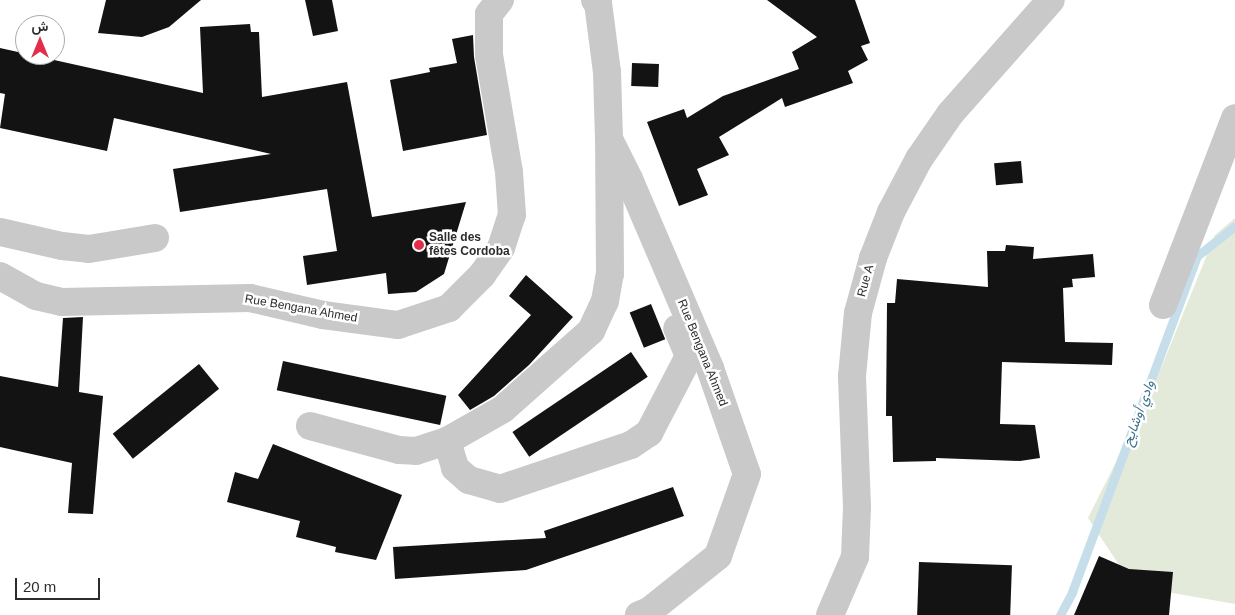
<!DOCTYPE html>
<html>
<head>
<meta charset="utf-8">
<style>
	body { margin:0 }
	#map { position:relative; width:1235px; height:615px; overflow:hidden; background:#fff; font-family:Helvetica,Vazirmatn,sans-serif }
	div>[style] { position:absolute }
	[style*='--x'] { left:calc(var(--x)*1px); top:calc(var(--y)*1px); width:calc(var(--w)*1px); rotate:calc(var(--a)*1deg) }
	.green>* { inset:0; background:#e3ead9 }
	.stream>* { height:9px; margin:-4.5px; padding:0 4.5px; transform-origin:4.5px; border-radius:4.5px; background:#c5deea }
	.building>* { inset:0; background:#131313; transform-origin:0 0 }
	.minor>* { height:28px; margin:-14px; padding:0 14px; transform-origin:14px; border-radius:14px; background:#c9c9c9 }
	.dots>* { width:14px; height:14px; translate:-50% -50%; box-sizing:border-box; border:2px solid #fff; border-radius:50% }
	span { translate:-50% -50%; white-space:nowrap; text-align:center; line-height:1.15; -webkit-text-stroke:5px #fff; paint-order:stroke }
	.poi-label { font-size:12px; color:#2c2c2c; font-weight:700 }
	.left { translate:0 -50%; text-align:left }
	.street-label { font-size:12px; color:#2c2c2c }
	.water-label { font-size:14px; color:#3c738c; font-style:italic }
	.north { position:absolute; left:15px; top:15px; width:50px; height:50px; box-sizing:border-box; background:#fff; border:1px solid #ababab; border-radius:50%; rotate:0deg; font-size:14px; font-weight:700; line-height:20px; text-align:center; color:#2c2c2c }
	.north::after { content:''; display:block; margin:auto; width:18px; height:22px; background:#e22e49; clip-path:polygon(50% 0,100% 100%,50% 72%,0 100%) }
	.scale { position:absolute; left:15px; top:578px; width:85px; height:22px; box-sizing:border-box; border:2px solid #2c2c2c; border-top:0; padding-left:6px; font-size:15px; line-height:18px; white-space:nowrap; color:#2c2c2c; -webkit-text-stroke:4px #fff; paint-order:stroke }
</style>
</head>
<body>
<div id="map">
	<div class="green">
		<i style="clip-path:polygon(1235px 218px,1235px 604px,1133px 586px,1088px 518px,1153px 388px,1215px 235px)"></i>
	</div>
	<div class="stream">
		<i style="--x:1060;--y:615;--w:26;--a:-62"></i>
		<i style="--x:1072;--y:592;--w:358;--a:-69.6"></i>
		<i style="--x:1197;--y:256;--w:48;--a:-38.3"></i>
	</div>
	<div class="building">
		<i style="clip-path:polygon(106px 0,201px 0,169px 27px,142px 37px,98px 33px)"></i>
		<i style="clip-path:polygon(305px 0,332px 0,338px 31px,313px 36px)"></i>
		<i style="clip-path:polygon(767px 0,855px 0,870px 43px,861px 46px,868px 60px,848px 71px,853px 83px,785px 107px,782px 98px,719px 137px,729px 155px,697px 169px,708px 195px,679px 206px,647px 122px,684px 109px,687px 118px,723px 96px,799px 69px,792px 52px,817px 37px)"></i>
		<i style="clip-path:polygon(250px 24px,251px 32px,259px 32px,262px 97px,347px 82px,372px 217px,466px 202px,444px 274px,416px 292px,388px 294px,386px 273px,307px 285px,303px 256px,337px 251px,327px 189px,180px 212px,173px 169px,271px 154px,114px 118px,107px 151px,0 128px,5px 94px,0 93px,0 48px,203px 93px,200px 27px)"></i>
		<i style="clip-path:polygon(473px 35px,474px 57px,487px 135px,403px 151px,390px 80px,430px 72px,429px 68px,457px 63px,452px 39px)"></i>
		<i style="left:632px;top:63px;width:27px;height:23px;rotate:2deg"></i>
		<i style="left:1021px;top:161px;width:22px;height:27px;rotate:85deg"></i>
		<i style="clip-path:polygon(1006px 245px,1034px 247px,1033px 259px,1093px 254px,1095px 277px,1072px 279px,1073px 287px,1063px 288px,1065px 342px,1113px 343px,1112px 365px,1002px 362px,1000px 424px,1035px 425px,1040px 458px,1020px 461px,936px 458px,936px 461px,893px 462px,892px 416px,886px 416px,887px 303px,895px 303px,897px 279px,988px 287px,987px 251px,1005px 251px)"></i>
		<i style="clip-path:polygon(526px 275px,573px 317px,529px 365px,494px 396px,470px 410px,458px 395px,531px 315px,509px 296px)"></i>
		<i style="left:651px;top:304px;width:38px;height:23px;rotate:68deg"></i>
		<i style="clip-path:polygon(83px 317px,79px 392px,103px 396px,93px 514px,68px 513px,72px 463px,0 447px,0 376px,58px 387px,63px 318px)"></i>
		<i style="left:631px;top:352px;width:30px;height:143px;rotate:56deg"></i>
		<i style="left:283px;top:361px;width:167px;height:30px;rotate:12deg"></i>
		<i style="left:199px;top:364px;width:32px;height:111px;rotate:51deg"></i>
		<i style="clip-path:polygon(273px 444px,402px 495px,376px 560px,335px 552px,336px 547px,296px 537px,300px 521px,227px 502px,235px 472px,258px 479px)"></i>
		<i style="clip-path:polygon(673px 487px,684px 516px,526px 570px,395px 579px,393px 547px,546px 538px,544px 531px)"></i>
		<i style="clip-path:polygon(1099px 556px,1129px 569px,1173px 572px,1169px 615px,1074px 615px)"></i>
		<i style="left:919px;top:562px;width:93px;height:53px;rotate:2deg"></i>
	</div>
	<div class="minor">
		<i style="--x:595;--y:0;--w:4;--a:45"></i>
		<i style="--x:598;--y:3;--w:70;--a:82.6"></i>
		<i style="--x:607;--y:72;--w:67;--a:88.3"></i>
		<i style="--x:609;--y:139;--w:45;--a:63.4"></i>
		<i style="--x:629;--y:179;--w:206;--a:66.8"></i>
		<i style="--x:710;--y:368;--w:112;--a:70.8"></i>
		<i style="--x:747;--y:474;--w:87;--a:109.5"></i>
		<i style="--x:718;--y:556;--w:88;--a:141.4"></i>
		<i style="--x:649;--y:611;--w:11;--a:158"></i>
		<i style="--x:0;--y:232;--w:64;--a:12.7"></i>
		<i style="--x:62;--y:246;--w:27;--a:6"></i>
		<i style="--x:89;--y:249;--w:67;--a:-9.5"></i>
		<i style="--x:0;--y:276;--w:41;--a:29.1"></i>
		<i style="--x:36;--y:296;--w:27;--a:13"></i>
		<i style="--x:62;--y:302;--w:188;--a:-1.2"></i>
		<i style="--x:250;--y:298;--w:75;--a:13.1"></i>
		<i style="--x:323;--y:315;--w:76;--a:7.6"></i>
		<i style="--x:398;--y:325;--w:54;--a:-18.4"></i>
		<i style="--x:449;--y:308;--w:47;--a:-45"></i>
		<i style="--x:482;--y:275;--w:33;--a:-55"></i>
		<i style="--x:501;--y:248;--w:35;--a:-72"></i>
		<i style="--x:512;--y:215;--w:43;--a:-94"></i>
		<i style="--x:509;--y:172;--w:119;--a:-99.7"></i>
		<i style="--x:489;--y:55;--w:41;--a:-90"></i>
		<i style="--x:489;--y:14;--w:18;--a:-52"></i>
		<i style="--x:1163;--y:305;--w:200;--a:-68.9"></i>
		<i style="--x:310;--y:426;--w:92;--a:15.1"></i>
		<i style="--x:399;--y:450;--w:17;--a:3"></i>
		<i style="--x:416;--y:451;--w:33;--a:-18"></i>
		<i style="--x:447;--y:441;--w:64;--a:-29.7"></i>
		<i style="--x:503;--y:409;--w:118;--a:-41.6"></i>
		<i style="--x:591;--y:331;--w:33;--a:-65"></i>
		<i style="--x:605;--y:301;--w:27;--a:-80"></i>
		<i style="--x:610;--y:274;--w:131;--a:-90.4"></i>
		<i style="--x:447;--y:441;--w:28;--a:73"></i>
		<i style="--x:455;--y:468;--w:18;--a:41"></i>
		<i style="--x:469;--y:480;--w:32;--a:16"></i>
		<i style="--x:500;--y:489;--w:138;--a:-18.6"></i>
		<i style="--x:631;--y:445;--w:22;--a:-34"></i>
		<i style="--x:649;--y:433;--w:87;--a:-62.5"></i>
		<i style="--x:689;--y:356;--w:30;--a:-113"></i>
		<i style="--x:830;--y:615;--w:63;--a:-66.7"></i>
		<i style="--x:855;--y:557;--w:50;--a:-87.7"></i>
		<i style="--x:857;--y:507;--w:131;--a:-92.2"></i>
		<i style="--x:852;--y:376;--w:63;--a:-84.6"></i>
		<i style="--x:858;--y:313;--w:57;--a:-74.7"></i>
		<i style="--x:873;--y:258;--w:49;--a:-68.6"></i>
		<i style="--x:891;--y:212;--w:60;--a:-62.2"></i>
		<i style="--x:919;--y:159;--w:55;--a:-55.4"></i>
		<i style="--x:950;--y:114;--w:152;--a:-48.5"></i>
	</div>
	<div class="dots">
		<i style="left:419px;top:245px;background:#e22e49"></i>
	</div>
	<div class="poi-label">
		<span class="left" style="left:429px;top:245px">Salle des<br>fêtes Cordoba</span>
	</div>
	<div class="street-label">
		<span style="left:866px;top:281px;rotate:-75deg">Rue A</span>
		<span style="left:301px;top:309px;rotate:10deg">Rue Bengana Ahmed</span>
		<span style="left:702px;top:353px;rotate:68deg">Rue Bengana Ahmed</span>
	</div>
	<div class="water-label">
		<span style="left:1138px;top:413px;rotate:-70deg">وادي أوشايح</span>
	</div>
	<div class="north">ش</div>
	<div class="scale">20 m</div>
</div>
</body>
</html>
